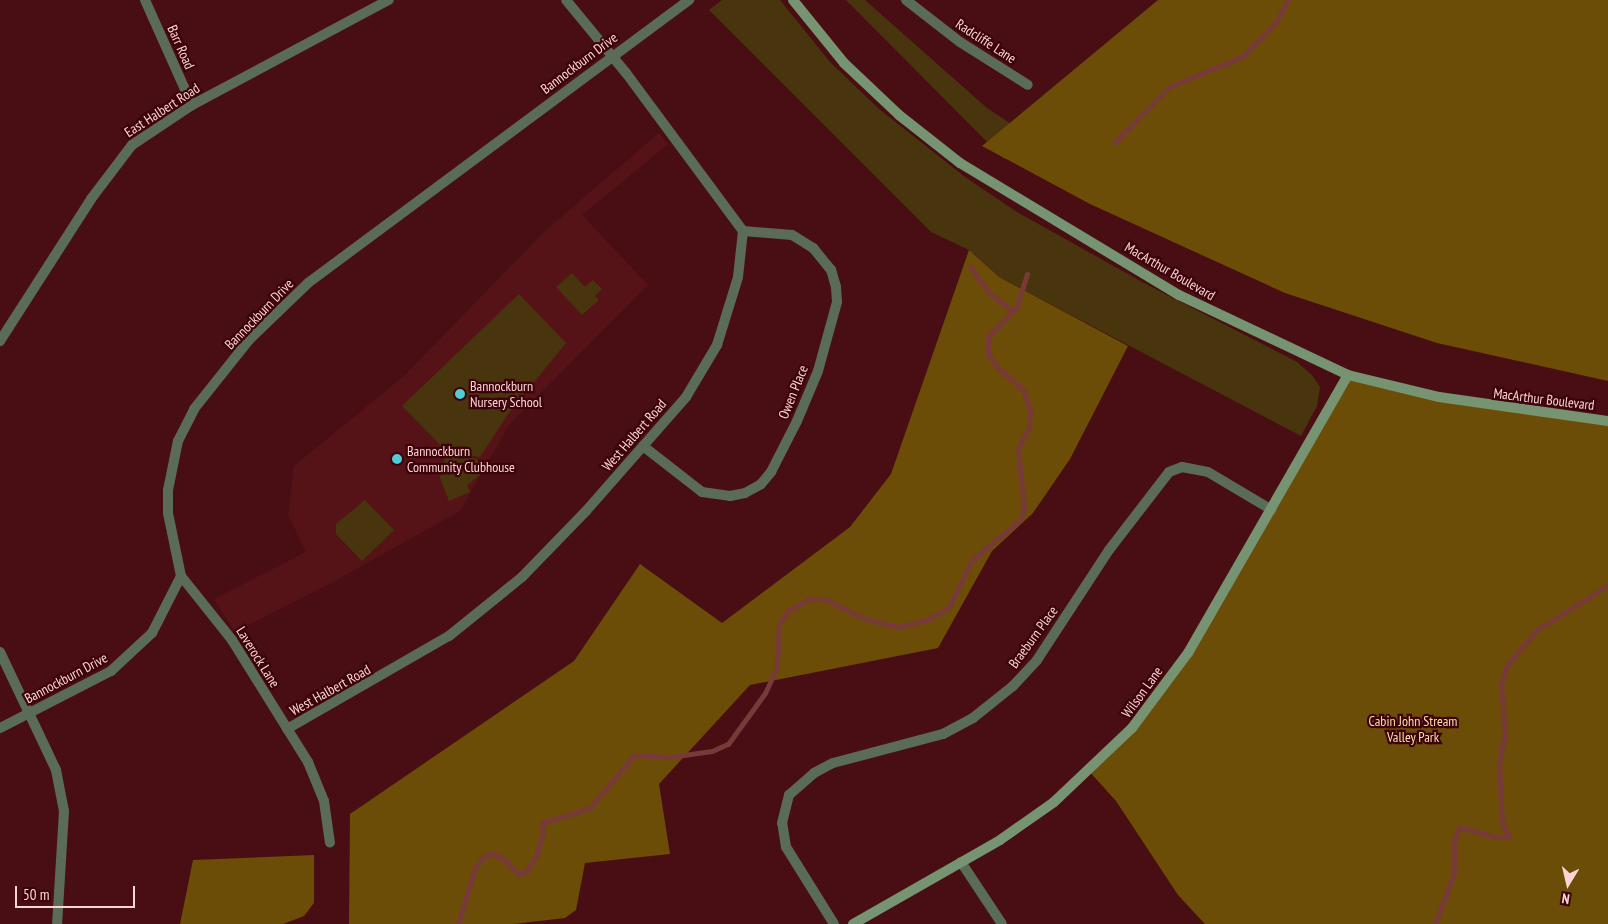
<!DOCTYPE html>
<html>
<head>
<meta charset="utf-8">
<style>
	body { margin:0 }
	#map { position:relative; width:1608px; height:924px; overflow:hidden; background:#480e13; font-family:"PT Sans Narrow",sans-serif }
	div>[style] { position:absolute }
	[style*='--x'] { left:calc(var(--x)*1px); top:calc(var(--y)*1px); width:calc(var(--w)*1px); rotate:calc(var(--a)*1deg) }
	.built>* { inset:0; background:#551318 }
	.green>* { inset:0; background:#48350e }
	.forest>* { inset:0; background:#6c4d07 }
	.stream>* { height:5px; margin:-2.5px; padding:0 2.5px; transform-origin:2.5px; border-radius:2.5px; background:#783939 }
	.street>* { height:10px; margin:-5px; padding:0 5px; transform-origin:5px; border-radius:5px; background:#5a6c57 }
	.secondary>* { height:10px; margin:-5px; padding:0 5px; transform-origin:5px; border-radius:5px; background:#779472 }
	.dots>* { width:14px; height:14px; translate:-50% -50%; box-sizing:border-box; border:2px solid #3c030a; border-radius:50% }
	span { translate:-50% -50%; white-space:nowrap; text-align:center; line-height:1.15; -webkit-text-stroke:4.5px #3c030a; paint-order:stroke }
	.street-label { font-size:14px; color:#fbd5d3 }
	.poi-label { font-size:14px; color:#fbd5d3 }
	.left { translate:0 -50%; text-align:left }
	.park-label { font-size:14px; color:#fcdfae }
	.north { position:absolute; left:1543px; top:859px; width:50px; height:50px; -webkit-text-stroke:4px #3c030a; paint-order:stroke; rotate:189deg; font-size:14px; font-weight:700; line-height:20px; text-align:center; color:#fbd5d3 }
	.north::after { content:''; display:block; margin:auto; width:18px; height:22px; background:#fbd5d3; clip-path:polygon(50% 0,100% 100%,50% 72%,0 100%) }
	.scale { position:absolute; left:15px; top:886px; width:120px; height:22px; box-sizing:border-box; border:2px solid #fbd5d3; border-top:0; padding-left:6px; font-size:15px; line-height:18px; white-space:nowrap; color:#fbd5d3; -webkit-text-stroke:4px #3c030a; paint-order:stroke }
</style>
</head>
<body>
<div id="map">
	<div class="built">
		<i style="clip-path:polygon(659px 133px,668px 144px,582px 215px,648px 285px,509px 425px,460px 511px,333px 582px,235px 632px,214px 599px,306px 552px,288px 515px,294px 466px,404px 376px,545px 231px)"></i>
	</div>
	<div class="green">
		<i style="clip-path:polygon(722px 0,780px 0,830px 62px,879px 109px,965px 177px,1017px 212px,1144px 283px,1297px 362px,1312px 375px,1320px 387px,1317px 406px,1301px 436px,999px 277px,969px 250px,931px 232px,709px 10px)"></i>
		<i style="clip-path:polygon(846px 0,865px 0,987px 108px,1025px 133px,1004px 159px)"></i>
		<i style="clip-path:polygon(572px 273px,585px 287px,593px 280px,602px 289px,595px 296px,599px 300px,582px 315px,556px 287px)"></i>
		<i style="clip-path:polygon(519px 294px,566px 343px,508px 414px,480px 457px,446px 451px,402px 406px)"></i>
		<i style="clip-path:polygon(446px 453px,477px 459px,483px 473px,467px 485px,470px 492px,449px 501px,440px 478px)"></i>
		<i style="clip-path:polygon(365px 500px,394px 530px,362px 561px,336px 534px,336px 524px)"></i>
	</div>
	<div class="forest">
		<i style="clip-path:polygon(1158px 0,1608px 0,1608px 381px,1437px 343px,1285px 293px,1090px 204px,982px 146px)"></i>
		<i style="clip-path:polygon(969px 250px,999px 277px,1128px 346px,1070px 459px,1033px 513px,992px 551px,938px 648px,750px 685px,659px 784px,670px 854px,585px 863px,576px 910px,565px 918px,513px 924px,349px 924px,350px 814px,574px 661px,640px 564px,722px 623px,850px 527px,891px 474px)"></i>
		<i style="clip-path:polygon(1348px 375px,1439px 397px,1608px 421px,1608px 924px,1205px 924px,1178px 895px,1116px 801px,1088px 770px,1132px 728px,1188px 653px)"></i>
		<i style="clip-path:polygon(314px 855px,314px 903px,304px 916px,283px 924px,180px 924px,193px 860px)"></i>
	</div>
	<div class="stream">
		<i style="--x:1115;--y:142;--w:77;--a:-45.5"></i>
		<i style="--x:1169;--y:87;--w:80;--a:-22.7"></i>
		<i style="--x:1243;--y:56;--w:47;--a:-45.9"></i>
		<i style="--x:1276;--y:22;--w:25;--a:-63"></i>
		<i style="--x:970;--y:266;--w:33;--a:55"></i>
		<i style="--x:989;--y:293;--w:30;--a:37"></i>
		<i style="--x:458;--y:924;--w:59;--a:-73.1"></i>
		<i style="--x:475;--y:868;--w:16;--a:-52"></i>
		<i style="--x:485;--y:855;--w:9;--a:-6"></i>
		<i style="--x:494;--y:854;--w:13;--a:29"></i>
		<i style="--x:505;--y:860;--w:19;--a:47"></i>
		<i style="--x:518;--y:874;--w:9;--a:-18"></i>
		<i style="--x:527;--y:871;--w:20;--a:-60"></i>
		<i style="--x:537;--y:854;--w:23;--a:-75"></i>
		<i style="--x:543;--y:832;--w:9;--a:-96"></i>
		<i style="--x:542;--y:823;--w:50;--a:-17.4"></i>
		<i style="--x:590;--y:808;--w:69;--a:-50.3"></i>
		<i style="--x:634;--y:755;--w:36;--a:3"></i>
		<i style="--x:670;--y:757;--w:42;--a:-8.1"></i>
		<i style="--x:712;--y:751;--w:17;--a:-24"></i>
		<i style="--x:728;--y:744;--w:63;--a:-54"></i>
		<i style="--x:765;--y:693;--w:29;--a:-65"></i>
		<i style="--x:777;--y:667;--w:44;--a:-87.4"></i>
		<i style="--x:779;--y:623;--w:16;--a:-52"></i>
		<i style="--x:789;--y:610;--w:23;--a:-29"></i>
		<i style="--x:809;--y:599;--w:16;--a:0"></i>
		<i style="--x:825;--y:599;--w:39;--a:27"></i>
		<i style="--x:860;--y:617;--w:38;--a:15"></i>
		<i style="--x:897;--y:627;--w:32;--a:-13"></i>
		<i style="--x:928;--y:620;--w:25;--a:-32"></i>
		<i style="--x:949;--y:607;--w:51;--a:-64.4"></i>
		<i style="--x:971;--y:561;--w:65;--a:-40"></i>
		<i style="--x:1021;--y:519;--w:11;--a:-75"></i>
		<i style="--x:1024;--y:508;--w:60;--a:-95.7"></i>
		<i style="--x:1018;--y:448;--w:24;--a:-62"></i>
		<i style="--x:1029;--y:427;--w:17;--a:-87"></i>
		<i style="--x:1030;--y:410;--w:20;--a:-108"></i>
		<i style="--x:1024;--y:391;--w:36;--a:-138"></i>
		<i style="--x:997;--y:367;--w:16;--a:-125"></i>
		<i style="--x:988;--y:354;--w:17;--a:-90"></i>
		<i style="--x:988;--y:337;--w:40;--a:-46"></i>
		<i style="--x:1016;--y:308;--w:36;--a:-72"></i>
		<i style="--x:1435;--y:924;--w:54;--a:-69.6"></i>
		<i style="--x:1454;--y:873;--w:34;--a:-90"></i>
		<i style="--x:1454;--y:839;--w:13;--a:-63"></i>
		<i style="--x:1460;--y:827;--w:37;--a:16"></i>
		<i style="--x:1496;--y:837;--w:13;--a:-4"></i>
		<i style="--x:1509;--y:836;--w:15;--a:-118"></i>
		<i style="--x:1502;--y:823;--w:61;--a:-92.8"></i>
		<i style="--x:1499;--y:762;--w:29;--a:-78"></i>
		<i style="--x:1505;--y:734;--w:50;--a:-94.6"></i>
		<i style="--x:1501;--y:684;--w:20;--a:-72"></i>
		<i style="--x:1507;--y:665;--w:46;--a:-49.4"></i>
		<i style="--x:1537;--y:630;--w:84;--a:-32.4"></i>
	</div>
	<div class="street">
		<i style="--x:145;--y:0;--w:115;--a:65.9"></i>
		<i style="--x:906;--y:0;--w:68;--a:37.9"></i>
		<i style="--x:960;--y:42;--w:80;--a:32.3"></i>
		<i style="--x:0;--y:341;--w:169;--a:-57.3"></i>
		<i style="--x:91;--y:199;--w:68;--a:-52.8"></i>
		<i style="--x:132;--y:145;--w:72;--a:-33.7"></i>
		<i style="--x:192;--y:105;--w:223;--a:-28.1"></i>
		<i style="--x:643;--y:446;--w:75;--a:37.9"></i>
		<i style="--x:702;--y:492;--w:28;--a:8"></i>
		<i style="--x:730;--y:496;--w:15;--a:-11"></i>
		<i style="--x:745;--y:493;--w:18;--a:-29"></i>
		<i style="--x:761;--y:484;--w:16;--a:-50"></i>
		<i style="--x:771;--y:472;--w:57;--a:-63"></i>
		<i style="--x:797;--y:421;--w:54;--a:-67.2"></i>
		<i style="--x:818;--y:371;--w:72;--a:-74.6"></i>
		<i style="--x:837;--y:302;--w:15;--a:-94"></i>
		<i style="--x:836;--y:287;--w:18;--a:-106"></i>
		<i style="--x:831;--y:270;--w:28;--a:-129"></i>
		<i style="--x:813;--y:248;--w:25;--a:-148"></i>
		<i style="--x:792;--y:235;--w:49;--a:-175.3"></i>
		<i style="--x:181;--y:576;--w:82;--a:51.4"></i>
		<i style="--x:232;--y:640;--w:144;--a:58.1"></i>
		<i style="--x:308;--y:762;--w:42;--a:67.7"></i>
		<i style="--x:324;--y:801;--w:42;--a:81.9"></i>
		<i style="--x:0;--y:652;--w:131;--a:64.6"></i>
		<i style="--x:56;--y:770;--w:42;--a:79"></i>
		<i style="--x:64;--y:811;--w:113;--a:93.5"></i>
		<i style="--x:0;--y:728;--w:125;--a:-27.2"></i>
		<i style="--x:111;--y:671;--w:56;--a:-42.8"></i>
		<i style="--x:152;--y:633;--w:64;--a:-63"></i>
		<i style="--x:181;--y:576;--w:64;--a:-101.7"></i>
		<i style="--x:168;--y:513;--w:23;--a:-90"></i>
		<i style="--x:168;--y:490;--w:50;--a:-78.5"></i>
		<i style="--x:178;--y:441;--w:36;--a:-63"></i>
		<i style="--x:194;--y:409;--w:88;--a:-51.4"></i>
		<i style="--x:249;--y:340;--w:82;--a:-44"></i>
		<i style="--x:308;--y:283;--w:475;--a:-36.6"></i>
		<i style="--x:287;--y:729;--w:187;--a:-29.9"></i>
		<i style="--x:449;--y:636;--w:94;--a:-38.9"></i>
		<i style="--x:522;--y:577;--w:92;--a:-45.9"></i>
		<i style="--x:586;--y:511;--w:152;--a:-48.7"></i>
		<i style="--x:686;--y:397;--w:61;--a:-59.2"></i>
		<i style="--x:717;--y:345;--w:71;--a:-72.8"></i>
		<i style="--x:738;--y:277;--w:46;--a:-83.8"></i>
		<i style="--x:743;--y:231;--w:197;--a:-126.5"></i>
		<i style="--x:626;--y:73;--w:94;--a:-129.4"></i>
		<i style="--x:961;--y:862;--w:74;--a:56.5"></i>
		<i style="--x:834;--y:924;--w:91;--a:-121.9"></i>
		<i style="--x:786;--y:847;--w:24;--a:-99"></i>
		<i style="--x:782;--y:823;--w:29;--a:-76"></i>
		<i style="--x:789;--y:795;--w:33;--a:-41"></i>
		<i style="--x:814;--y:773;--w:21;--a:-28"></i>
		<i style="--x:833;--y:763;--w:114;--a:-14.8"></i>
		<i style="--x:943;--y:734;--w:34;--a:-28"></i>
		<i style="--x:973;--y:718;--w:51;--a:-38.7"></i>
		<i style="--x:1013;--y:686;--w:35;--a:-47"></i>
		<i style="--x:1037;--y:660;--w:131;--a:-56.8"></i>
		<i style="--x:1109;--y:550;--w:98;--a:-52.4"></i>
		<i style="--x:1169;--y:472;--w:14;--a:-21"></i>
		<i style="--x:1182;--y:467;--w:26;--a:11"></i>
		<i style="--x:1208;--y:472;--w:74;--a:30.7"></i>
	</div>
	<div class="secondary">
		<i style="--x:793;--y:0;--w:81;--a:51"></i>
		<i style="--x:844;--y:63;--w:76;--a:43.4"></i>
		<i style="--x:899;--y:115;--w:78;--a:38.2"></i>
		<i style="--x:960;--y:163;--w:256;--a:31.1"></i>
		<i style="--x:1179;--y:295;--w:187;--a:25.3"></i>
		<i style="--x:1348;--y:375;--w:94;--a:13.6"></i>
		<i style="--x:1439;--y:397;--w:171;--a:8.1"></i>
		<i style="--x:853;--y:924;--w:169;--a:-29.7"></i>
		<i style="--x:1000;--y:840;--w:66;--a:-35.1"></i>
		<i style="--x:1054;--y:802;--w:108;--a:-43.5"></i>
		<i style="--x:1132;--y:728;--w:94;--a:-53.3"></i>
		<i style="--x:1188;--y:653;--w:321;--a:-60.1"></i>
	</div>
	<div class="dots">
		<i style="left:460px;top:394px;background:#51ccd4"></i>
		<i style="left:397px;top:459px;background:#51ccd4"></i>
	</div>
	<div class="street-label">
		<span style="left:986px;top:41px;rotate:33deg">Radcliffe Lane</span>
		<span style="left:181px;top:47px;rotate:66deg">Barr Road</span>
		<span style="left:579px;top:63px;rotate:-37deg">Bannockburn Drive</span>
		<span style="left:162px;top:110px;rotate:-33deg">East Halbert Road</span>
		<span style="left:1170px;top:271px;rotate:30deg">MacArthur Boulevard</span>
		<span style="left:259px;top:314px;rotate:-46deg">Bannockburn Drive</span>
		<span style="left:793px;top:392px;rotate:-68deg">Owen Place</span>
		<span style="left:1544px;top:399px;rotate:7deg">MacArthur Boulevard</span>
		<span style="left:634px;top:435px;rotate:-49deg">West Halbert Road</span>
		<span style="left:1033px;top:637px;rotate:-54deg">Braeburn Place</span>
		<span style="left:258px;top:657px;rotate:58deg">Laverock Lane</span>
		<span style="left:66px;top:678px;rotate:-28deg">Bannockburn Drive</span>
		<span style="left:330px;top:690px;rotate:-29deg">West Halbert Road</span>
		<span style="left:1142px;top:692px;rotate:-54deg">Wilson Lane</span>
	</div>
	<div class="poi-label">
		<span class="left" style="left:470px;top:394px">Bannockburn<br>Nursery School</span>
		<span class="left" style="left:407px;top:459px">Bannockburn<br>Community Clubhouse</span>
	</div>
	<div class="park-label">
		<span style="left:1413px;top:729px">Cabin John Stream<br>Valley Park</span>
	</div>
	<div class="north">N</div>
	<div class="scale">50 m</div>
</div>
</body>
</html>
